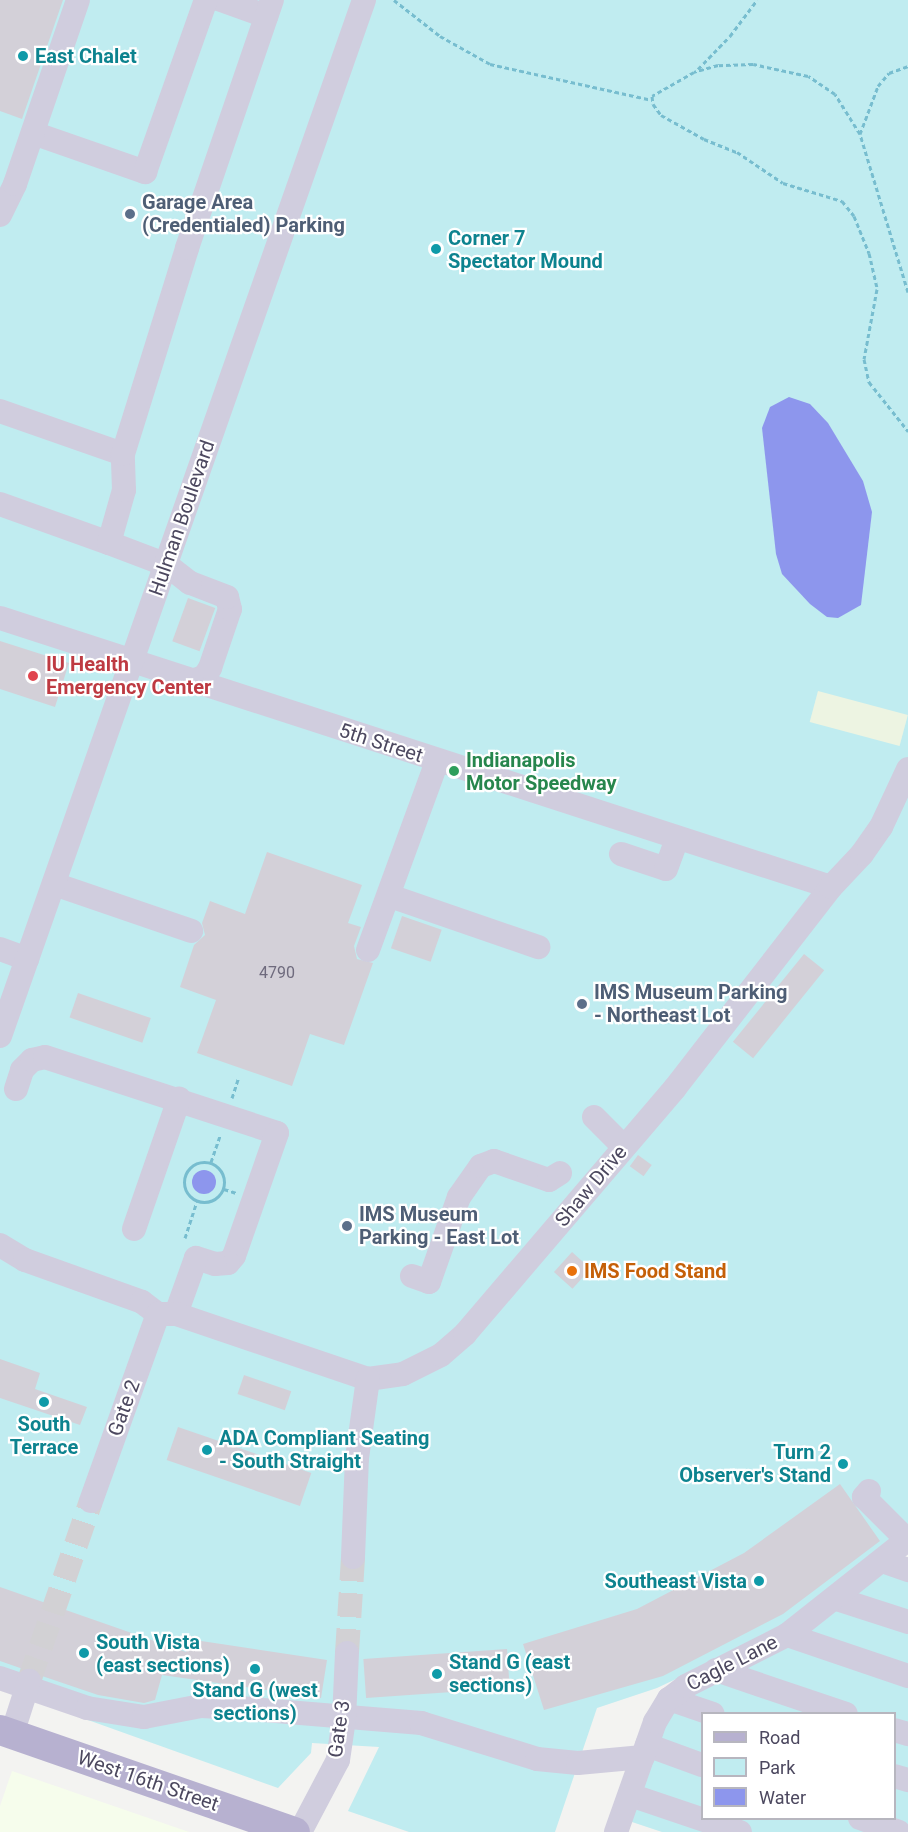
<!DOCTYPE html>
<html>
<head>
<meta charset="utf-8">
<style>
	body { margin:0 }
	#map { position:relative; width:908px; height:1832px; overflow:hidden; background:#f3f3f1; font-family:Roboto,sans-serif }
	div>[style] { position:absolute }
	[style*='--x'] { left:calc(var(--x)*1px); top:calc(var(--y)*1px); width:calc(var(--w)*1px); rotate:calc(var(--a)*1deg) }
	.commercial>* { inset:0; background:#f6fdec }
	.green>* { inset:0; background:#c0ecf0 }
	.sand>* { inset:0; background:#edf4e2; transform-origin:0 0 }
	.water>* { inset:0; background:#8d96ed }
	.round { border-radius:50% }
	.building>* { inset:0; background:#d3d0d8; transform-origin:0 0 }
	.minor-tunnel>* { height:24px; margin-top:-12px; transform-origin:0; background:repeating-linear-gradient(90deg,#d2d1d4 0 24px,transparent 0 36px) }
	.path>* { height:3px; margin-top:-1.5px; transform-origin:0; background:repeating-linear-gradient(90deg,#77bdcf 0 4.5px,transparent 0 7.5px) }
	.path>.ring { margin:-1.5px; padding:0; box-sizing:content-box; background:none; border:3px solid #77bdcf; border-radius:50% }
	.minor>* { height:24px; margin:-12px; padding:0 12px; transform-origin:12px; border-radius:12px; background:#d0cdde }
	.major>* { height:30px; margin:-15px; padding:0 15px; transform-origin:15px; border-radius:15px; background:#b7b1d0 }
	.dots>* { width:16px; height:16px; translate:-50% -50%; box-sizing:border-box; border:3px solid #fff; border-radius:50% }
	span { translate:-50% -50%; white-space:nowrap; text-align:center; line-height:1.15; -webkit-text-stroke:4.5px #fff; paint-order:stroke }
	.number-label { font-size:16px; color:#6e6a7d }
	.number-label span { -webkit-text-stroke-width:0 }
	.culture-label { font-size:20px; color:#0d838f; font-weight:700 }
	.left { translate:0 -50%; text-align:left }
	.right { translate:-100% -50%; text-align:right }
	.service-label { font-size:20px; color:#4e5e75; font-weight:700 }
	.street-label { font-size:20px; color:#4c485f }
	.health-label { font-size:20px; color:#be3a42; font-weight:700 }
	.leisure-label { font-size:20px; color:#27864d; font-weight:700 }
	.food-label { font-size:20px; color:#c56008; font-weight:700 }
	.legend { position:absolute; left:701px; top:1712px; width:195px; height:108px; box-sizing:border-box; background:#fff; border:2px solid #b7b6bf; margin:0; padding:8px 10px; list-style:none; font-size:18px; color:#4c485f }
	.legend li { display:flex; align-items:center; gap:12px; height:30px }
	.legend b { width:30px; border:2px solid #b7b6bf }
</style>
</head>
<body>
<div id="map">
	<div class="commercial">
		<i style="clip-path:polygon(12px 1771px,189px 1832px,0 1832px,0 1806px)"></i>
	</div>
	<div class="green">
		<i style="clip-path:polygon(0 0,908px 0,908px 1548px,793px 1619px,693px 1671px,657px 1688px,597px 1708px,555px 1832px,409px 1832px,348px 1811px,379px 1747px,312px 1743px,311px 1753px,278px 1788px,60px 1710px,0 1684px)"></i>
		<i style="clip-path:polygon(evenodd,908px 1557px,908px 1832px,662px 1832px,629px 1821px,661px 1727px,675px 1704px,893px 1566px,900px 1568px,908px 1557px,702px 1714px,894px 1714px,894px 1818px,702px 1818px,702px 1714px)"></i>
	</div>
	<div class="sand">
		<i style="left:818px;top:691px;width:93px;height:32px;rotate:15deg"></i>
	</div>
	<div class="water">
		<i style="clip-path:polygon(789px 397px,810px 404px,828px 423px,863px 481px,872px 512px,861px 605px,838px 618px,827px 617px,810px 604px,782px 574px,776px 554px,762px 428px,770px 407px)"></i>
		<i class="round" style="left:192px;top:1170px;width:24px;height:24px"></i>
	</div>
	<div class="building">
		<i style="clip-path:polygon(0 0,63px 0,22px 119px,0 111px)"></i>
		<i style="left:188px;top:598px;width:29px;height:46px;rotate:20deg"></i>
		<i style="clip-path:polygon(0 641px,69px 663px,55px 707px,0 689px)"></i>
		<i style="clip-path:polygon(267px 852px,362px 885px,348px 923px,361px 927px,354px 946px,357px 959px,373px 963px,344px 1045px,310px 1034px,292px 1086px,197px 1053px,216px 1000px,180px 987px,194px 945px,205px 935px,202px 923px,210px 901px,245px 914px)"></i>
		<i style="left:402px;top:916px;width:42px;height:34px;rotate:19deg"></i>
		<i style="left:804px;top:954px;width:26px;height:113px;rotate:39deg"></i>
		<i style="left:78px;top:993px;width:77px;height:26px;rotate:19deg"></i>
		<i style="left:638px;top:1155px;width:17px;height:14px;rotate:36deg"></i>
		<i style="left:572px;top:1252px;width:25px;height:27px;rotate:42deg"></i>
		<i style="clip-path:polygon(0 1359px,40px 1373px,35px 1389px,87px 1407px,80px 1425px,0 1398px)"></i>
		<i style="left:244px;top:1375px;width:50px;height:20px;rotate:19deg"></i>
		<i style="left:178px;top:1427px;width:141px;height:35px;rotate:19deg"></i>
		<i style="clip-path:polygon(840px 1484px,880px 1541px,783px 1614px,663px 1676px,544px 1710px,523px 1644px,637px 1609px,744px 1553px)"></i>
		<i style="clip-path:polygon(0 1587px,186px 1652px,188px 1639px,327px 1660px,321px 1698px,162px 1675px,155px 1700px,144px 1703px,98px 1695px,42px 1676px,34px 1668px,23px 1669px,0 1661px)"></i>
		<i style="left:507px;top:1649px;width:39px;height:144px;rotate:86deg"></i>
	</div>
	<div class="minor-tunnel">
		<i style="--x:347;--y:1653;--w:96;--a:-86.4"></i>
		<i style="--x:29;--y:1681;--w:190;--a:-71"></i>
	</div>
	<div class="path">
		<i style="--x:394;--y:0;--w:58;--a:38"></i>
		<i style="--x:440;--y:36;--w:57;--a:29.2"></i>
		<i style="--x:490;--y:64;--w:166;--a:12.5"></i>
		<i style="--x:698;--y:69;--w:46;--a:-45.9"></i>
		<i style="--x:730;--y:36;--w:45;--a:-53.1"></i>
		<i style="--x:860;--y:134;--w:51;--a:-69.4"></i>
		<i style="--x:878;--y:86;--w:17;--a:-50"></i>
		<i style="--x:889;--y:73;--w:20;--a:-20"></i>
		<i style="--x:908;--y:292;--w:165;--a:-106.9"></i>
		<i style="--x:860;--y:134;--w:47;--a:-122"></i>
		<i style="--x:835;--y:94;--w:32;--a:-146"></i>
		<i style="--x:808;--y:76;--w:56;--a:-167.7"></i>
		<i style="--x:753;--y:64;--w:35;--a:178"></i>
		<i style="--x:718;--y:65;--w:25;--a:164"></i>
		<i style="--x:694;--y:72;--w:48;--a:150.3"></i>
		<i style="--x:652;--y:96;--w:8;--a:83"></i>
		<i style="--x:653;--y:104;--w:14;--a:54"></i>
		<i style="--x:661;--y:115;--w:49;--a:29.2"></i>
		<i style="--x:704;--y:139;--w:35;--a:22"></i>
		<i style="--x:737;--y:152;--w:55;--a:34"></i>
		<i style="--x:783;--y:183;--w:62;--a:17"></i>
		<i style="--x:842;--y:201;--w:19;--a:51"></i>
		<i style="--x:854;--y:216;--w:40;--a:68"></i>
		<i style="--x:869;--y:253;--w:37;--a:77"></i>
		<i style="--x:877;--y:289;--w:71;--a:100.5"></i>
		<i style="--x:864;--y:359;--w:24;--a:78"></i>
		<i style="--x:869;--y:382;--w:63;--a:51.5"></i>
		<i style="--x:232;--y:1098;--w:22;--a:-72"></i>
		<i class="ring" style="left:184px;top:1162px;width:37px;height:37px"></i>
		<i style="--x:211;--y:1162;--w:28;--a:-71"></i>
		<i style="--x:224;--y:1189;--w:13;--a:18"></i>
		<i style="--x:185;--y:1238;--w:38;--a:-72"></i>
	</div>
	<div class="minor">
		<i style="--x:221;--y:0;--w:48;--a:19.6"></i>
		<i style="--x:33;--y:133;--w:119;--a:19.2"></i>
		<i style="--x:145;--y:172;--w:182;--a:-70.5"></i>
		<i style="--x:0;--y:215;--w:34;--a:-64"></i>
		<i style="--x:15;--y:184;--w:194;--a:-71.1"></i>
		<i style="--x:0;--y:411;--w:130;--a:19.3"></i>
		<i style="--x:0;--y:504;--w:116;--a:19.7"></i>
		<i style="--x:0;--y:618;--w:873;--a:17.94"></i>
		<i style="--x:188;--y:682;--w:17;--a:-17"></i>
		<i style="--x:204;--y:677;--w:11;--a:-56"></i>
		<i style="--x:210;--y:668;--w:62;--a:-71.3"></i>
		<i style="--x:230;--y:609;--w:12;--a:-104"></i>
		<i style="--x:227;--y:597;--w:40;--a:-159"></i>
		<i style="--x:190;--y:583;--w:29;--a:-142"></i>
		<i style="--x:167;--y:565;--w:62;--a:-159.2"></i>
		<i style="--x:109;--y:543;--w:55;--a:-74.2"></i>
		<i style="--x:124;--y:490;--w:36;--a:-92"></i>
		<i style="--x:123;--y:454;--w:216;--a:-72.7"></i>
		<i style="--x:187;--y:248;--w:262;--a:-71.1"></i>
		<i style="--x:621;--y:854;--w:47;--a:18.4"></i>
		<i style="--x:666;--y:869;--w:33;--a:-70"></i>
		<i style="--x:54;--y:884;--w:145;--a:18.9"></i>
		<i style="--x:390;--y:896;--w:157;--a:19"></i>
		<i style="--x:0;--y:949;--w:29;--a:20"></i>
		<i style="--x:368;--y:950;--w:201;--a:-69.9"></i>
		<i style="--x:0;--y:1036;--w:1098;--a:-70.64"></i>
		<i style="--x:16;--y:1089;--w:20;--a:-72"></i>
		<i style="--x:22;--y:1070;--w:14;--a:-45"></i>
		<i style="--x:32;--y:1060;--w:13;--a:-13"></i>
		<i style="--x:45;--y:1057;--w:244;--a:18.1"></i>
		<i style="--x:277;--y:1133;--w:130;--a:109.3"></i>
		<i style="--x:234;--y:1256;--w:9;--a:131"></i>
		<i style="--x:228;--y:1263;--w:13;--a:176"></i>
		<i style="--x:215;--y:1264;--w:20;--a:-162"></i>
		<i style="--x:196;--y:1258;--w:59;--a:109.7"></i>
		<i style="--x:594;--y:1117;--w:42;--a:45"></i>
		<i style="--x:134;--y:1229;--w:138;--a:-70.9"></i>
		<i style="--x:0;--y:1245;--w:29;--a:31"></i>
		<i style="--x:25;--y:1260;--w:124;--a:19.7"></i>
		<i style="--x:142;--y:1302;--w:20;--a:37"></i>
		<i style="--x:412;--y:1276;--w:18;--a:19"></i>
		<i style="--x:429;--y:1282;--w:90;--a:-70.6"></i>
		<i style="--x:459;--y:1197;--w:38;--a:-55"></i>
		<i style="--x:481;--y:1166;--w:14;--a:-21"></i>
		<i style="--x:494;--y:1161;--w:58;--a:19.1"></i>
		<i style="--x:549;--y:1180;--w:13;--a:-32"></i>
		<i style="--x:158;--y:1314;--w:18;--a:0"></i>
		<i style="--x:176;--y:1314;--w:203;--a:18.7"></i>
		<i style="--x:368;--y:1379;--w:35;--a:-8"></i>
		<i style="--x:403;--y:1374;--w:42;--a:-26.6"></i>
		<i style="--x:441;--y:1355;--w:32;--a:-41"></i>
		<i style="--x:465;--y:1334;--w:323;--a:-49.5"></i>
		<i style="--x:675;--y:1088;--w:254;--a:-52.2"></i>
		<i style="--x:831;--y:887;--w:45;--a:-46.8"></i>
		<i style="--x:862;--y:854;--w:33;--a:-55"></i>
		<i style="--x:881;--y:827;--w:64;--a:-65"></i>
		<i style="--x:869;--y:1491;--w:8;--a:130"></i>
		<i style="--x:864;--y:1497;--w:61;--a:45"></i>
		<i style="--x:91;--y:1501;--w:199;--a:-70.3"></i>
		<i style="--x:353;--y:1557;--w:99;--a:-87.7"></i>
		<i style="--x:357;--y:1458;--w:80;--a:-82.1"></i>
		<i style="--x:882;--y:1561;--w:28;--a:19"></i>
		<i style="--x:837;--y:1599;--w:75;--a:17.9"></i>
		<i style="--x:787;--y:1635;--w:128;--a:18.7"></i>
		<i style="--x:716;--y:1670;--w:137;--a:18.7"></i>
		<i style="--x:0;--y:1678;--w:92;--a:19"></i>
		<i style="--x:87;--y:1708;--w:58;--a:9"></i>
		<i style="--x:144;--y:1717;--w:58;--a:-10.9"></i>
		<i style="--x:201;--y:1706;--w:38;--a:3"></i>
		<i style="--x:239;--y:1708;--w:183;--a:4.7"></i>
		<i style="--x:421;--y:1723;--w:121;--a:17.2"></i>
		<i style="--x:537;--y:1759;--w:41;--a:5.6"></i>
		<i style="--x:578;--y:1763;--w:65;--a:-5.3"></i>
		<i style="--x:669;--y:1699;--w:46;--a:18.8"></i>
		<i style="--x:894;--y:1730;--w:15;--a:16"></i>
		<i style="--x:12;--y:1734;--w:56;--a:-72.2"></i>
		<i style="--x:647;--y:1745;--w:59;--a:20"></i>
		<i style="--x:894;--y:1776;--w:15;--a:16"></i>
		<i style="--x:630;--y:1795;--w:116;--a:18.6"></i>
		<i style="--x:860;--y:1818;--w:41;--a:19.7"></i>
		<i style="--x:300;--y:1832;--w:81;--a:-62.2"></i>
		<i style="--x:338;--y:1760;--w:41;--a:-81.7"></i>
		<i style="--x:344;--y:1719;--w:66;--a:-87.4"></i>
		<i style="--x:616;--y:1832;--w:117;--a:-70.5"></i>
		<i style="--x:655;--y:1722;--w:27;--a:-59"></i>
		<i style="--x:669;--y:1699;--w:21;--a:-37"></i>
		<i style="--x:686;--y:1686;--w:113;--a:-26.8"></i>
		<i style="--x:787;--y:1635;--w:154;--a:-38.4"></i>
	</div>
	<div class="major">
		<i style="--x:0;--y:1730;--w:312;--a:19.1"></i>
	</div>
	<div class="dots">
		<i style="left:23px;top:56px;background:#0f9aa8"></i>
		<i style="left:130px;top:214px;background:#5c6f8a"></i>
		<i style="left:436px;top:249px;background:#0f9aa8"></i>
		<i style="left:33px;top:676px;background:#e0444e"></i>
		<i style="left:454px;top:771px;background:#2e9e5b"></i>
		<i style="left:582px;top:1004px;background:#5c6f8a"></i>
		<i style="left:347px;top:1226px;background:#5c6f8a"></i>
		<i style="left:572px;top:1271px;background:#e8710a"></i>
		<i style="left:44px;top:1402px;background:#0f9aa8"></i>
		<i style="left:207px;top:1450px;background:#0f9aa8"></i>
		<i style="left:843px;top:1464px;background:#0f9aa8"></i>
		<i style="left:759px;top:1581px;background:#0f9aa8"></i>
		<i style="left:84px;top:1653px;background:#0f9aa8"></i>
		<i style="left:255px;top:1669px;background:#0f9aa8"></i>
		<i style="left:437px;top:1674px;background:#0f9aa8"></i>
	</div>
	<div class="number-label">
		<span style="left:277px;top:973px">4790</span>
	</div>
	<div class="culture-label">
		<span class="left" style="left:35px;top:56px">East Chalet</span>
		<span class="left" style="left:448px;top:250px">Corner 7<br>Spectator Mound</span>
		<span style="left:44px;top:1436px">South<br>Terrace</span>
		<span class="left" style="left:219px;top:1450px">ADA Compliant Seating<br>- South Straight</span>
		<span class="right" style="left:831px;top:1464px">Turn 2<br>Observer's Stand</span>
		<span class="right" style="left:747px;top:1581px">Southeast Vista</span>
		<span class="left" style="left:96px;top:1654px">South Vista<br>(east sections)</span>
		<span class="left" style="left:449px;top:1674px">Stand G (east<br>sections)</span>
		<span style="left:255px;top:1702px">Stand G (west<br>sections)</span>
	</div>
	<div class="service-label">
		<span class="left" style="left:142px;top:214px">Garage Area<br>(Credentialed) Parking</span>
		<span class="left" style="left:594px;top:1004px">IMS Museum Parking<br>- Northeast Lot</span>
		<span class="left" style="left:359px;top:1226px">IMS Museum<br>Parking - East Lot</span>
	</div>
	<div class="street-label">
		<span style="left:182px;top:518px;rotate:-71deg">Hulman Boulevard</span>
		<span style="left:381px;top:743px;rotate:18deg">5th Street</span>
		<span style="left:591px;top:1186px;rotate:-50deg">Shaw Drive</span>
		<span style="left:124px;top:1408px;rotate:-70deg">Gate 2</span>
		<span style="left:732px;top:1663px;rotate:-27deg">Cagle Lane</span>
		<span style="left:339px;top:1729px;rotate:-82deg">Gate 3</span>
		<span style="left:148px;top:1781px;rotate:19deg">West 16th Street</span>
	</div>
	<div class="health-label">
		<span class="left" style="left:46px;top:676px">IU Health<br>Emergency Center</span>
	</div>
	<div class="leisure-label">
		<span class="left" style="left:466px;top:772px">Indianapolis<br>Motor Speedway</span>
	</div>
	<div class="food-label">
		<span class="left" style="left:584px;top:1271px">IMS Food Stand</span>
	</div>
	<ul class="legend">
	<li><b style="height:8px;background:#b7b1d0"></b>Road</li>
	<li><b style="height:16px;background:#c0ecf0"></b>Park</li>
	<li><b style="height:16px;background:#8d96ed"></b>Water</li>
	</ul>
</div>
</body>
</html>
